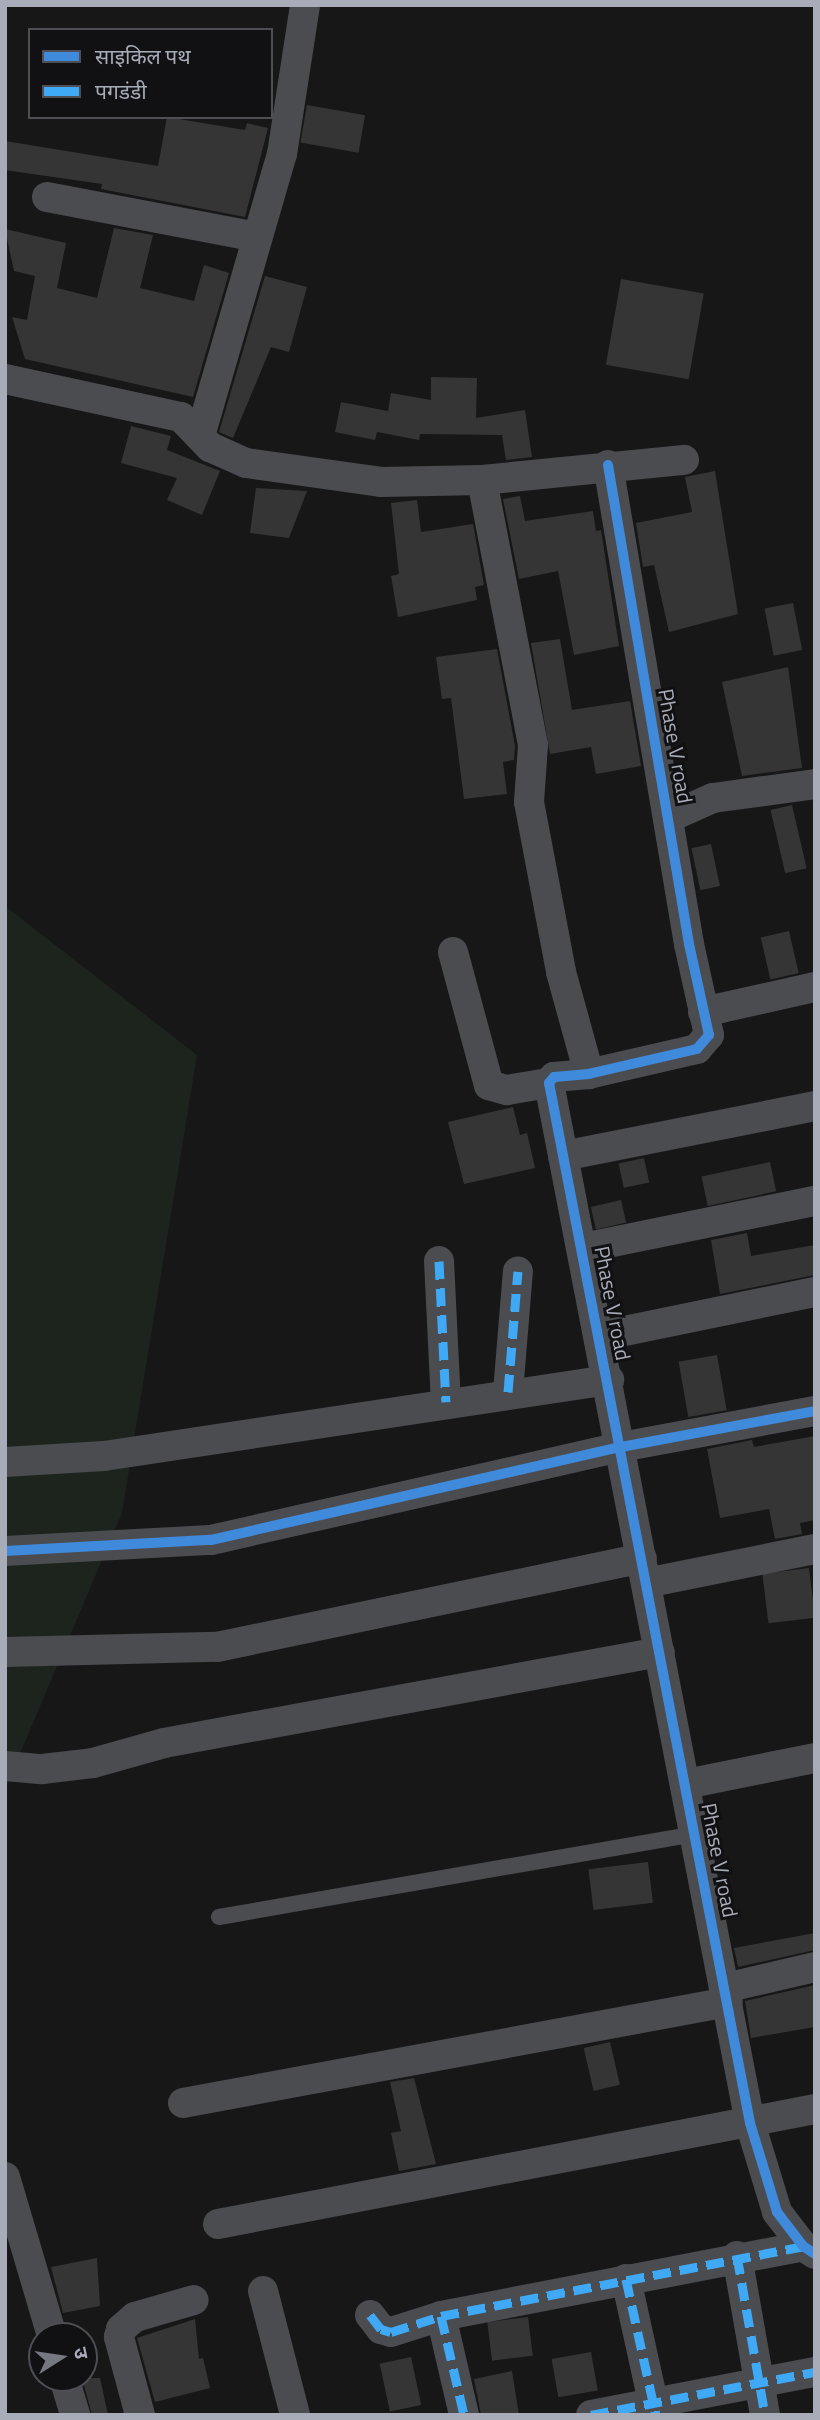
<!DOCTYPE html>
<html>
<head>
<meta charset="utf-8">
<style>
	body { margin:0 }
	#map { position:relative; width:820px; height:2420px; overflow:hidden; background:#171717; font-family:"Titillium Web","Noto Sans Devanagari",sans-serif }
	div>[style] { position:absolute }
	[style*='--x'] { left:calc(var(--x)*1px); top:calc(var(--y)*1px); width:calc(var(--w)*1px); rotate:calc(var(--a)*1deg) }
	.green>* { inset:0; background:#1c241d }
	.building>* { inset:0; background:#353536; transform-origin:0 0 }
	.lane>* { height:16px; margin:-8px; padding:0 8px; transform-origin:8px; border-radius:8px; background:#4a4c50 }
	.street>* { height:30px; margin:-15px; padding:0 15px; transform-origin:15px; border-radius:15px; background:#4a4c50 }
	.quiet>* { height:9px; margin-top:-4.5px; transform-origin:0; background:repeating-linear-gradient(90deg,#3fa9f5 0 18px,transparent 0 27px) }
	.cycleway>* { height:10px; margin:-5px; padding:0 5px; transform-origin:5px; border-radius:5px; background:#408adc }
	span { translate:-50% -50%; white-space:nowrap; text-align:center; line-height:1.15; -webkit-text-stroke:6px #111113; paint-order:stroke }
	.street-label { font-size:21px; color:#a7acb8 }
	.frame { position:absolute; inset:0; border:7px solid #a7acb8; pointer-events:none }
	.legend { position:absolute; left:28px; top:28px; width:245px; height:91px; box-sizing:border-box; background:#111113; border:2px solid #4d4f55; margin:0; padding:9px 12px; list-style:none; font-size:21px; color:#a7acb8 }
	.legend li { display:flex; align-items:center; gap:14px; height:35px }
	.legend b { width:35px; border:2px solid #4d4f55 }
	.north { position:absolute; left:28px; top:2322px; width:70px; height:70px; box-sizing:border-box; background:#111113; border:2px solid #4d4f55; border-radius:50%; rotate:78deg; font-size:19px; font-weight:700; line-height:28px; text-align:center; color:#a7acb8 }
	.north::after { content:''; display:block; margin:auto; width:24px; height:32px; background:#757880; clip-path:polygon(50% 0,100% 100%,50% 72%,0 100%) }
</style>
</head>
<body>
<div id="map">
	<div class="green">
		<i style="clip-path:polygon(5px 906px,197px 1055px,122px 1513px,5px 1789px)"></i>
	</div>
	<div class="building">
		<i style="left:307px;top:105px;width:59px;height:38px;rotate:10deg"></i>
		<i style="clip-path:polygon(167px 117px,245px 130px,247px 123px,268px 128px,245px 217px,101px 189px,102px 184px,5px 170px,5px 141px,158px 166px)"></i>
		<i style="clip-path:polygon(114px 228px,153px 235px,140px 288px,194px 301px,204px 265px,229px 273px,193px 397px,25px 359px,12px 317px,27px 320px,35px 276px,14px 271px,5px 229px,66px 243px,57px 288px,97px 298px)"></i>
		<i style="clip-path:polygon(265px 276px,307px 287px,289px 352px,271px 347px,233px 438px,219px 432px)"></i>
		<i style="left:621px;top:279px;width:84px;height:87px;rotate:10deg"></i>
		<i style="clip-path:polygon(431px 377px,477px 378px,476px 418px,525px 410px,532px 457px,506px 460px,502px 435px,420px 434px,419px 440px,377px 432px,375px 440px,335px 432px,341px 402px,388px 411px,391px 393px,431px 400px)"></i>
		<i style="clip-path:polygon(131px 426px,171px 436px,167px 450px,220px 471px,202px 515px,167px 500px,177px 478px,121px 463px)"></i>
		<i style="clip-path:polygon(715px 471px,738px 614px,669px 632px,654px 565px,643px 567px,636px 523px,692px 512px,685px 477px)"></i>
		<i style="clip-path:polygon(256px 488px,307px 491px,289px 538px,250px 533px)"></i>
		<i style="clip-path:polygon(520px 496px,525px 521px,593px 511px,596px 531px,601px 530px,619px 646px,574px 655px,558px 571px,519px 579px,503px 499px)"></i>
		<i style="clip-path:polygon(417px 500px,421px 532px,473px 524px,484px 585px,475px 587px,477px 600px,398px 617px,391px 576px,399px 574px,391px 503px)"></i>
		<i style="left:793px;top:603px;width:48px;height:29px;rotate:79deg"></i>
		<i style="clip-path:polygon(560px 639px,572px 710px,630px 701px,641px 766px,596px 774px,591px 747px,550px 754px,531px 643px)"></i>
		<i style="clip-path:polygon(497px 649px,515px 746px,514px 760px,503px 762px,507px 794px,464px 799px,451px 698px,442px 699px,436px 657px)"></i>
		<i style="clip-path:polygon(788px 667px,802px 768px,742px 776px,722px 682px)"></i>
		<i style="left:792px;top:805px;width:65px;height:22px;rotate:77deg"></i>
		<i style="left:711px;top:844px;width:43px;height:20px;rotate:78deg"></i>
		<i style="left:789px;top:931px;width:43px;height:29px;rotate:77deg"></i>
		<i style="clip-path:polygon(513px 1107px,520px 1135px,527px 1133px,535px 1168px,464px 1184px,448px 1122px)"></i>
		<i style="left:644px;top:1158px;width:25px;height:26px;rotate:78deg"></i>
		<i style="left:770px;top:1162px;width:30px;height:70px;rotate:78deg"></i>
		<i style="left:621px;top:1200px;width:23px;height:31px;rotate:77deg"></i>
		<i style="clip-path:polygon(747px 1233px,751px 1256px,815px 1245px,815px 1275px,720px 1294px,711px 1240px)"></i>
		<i style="left:717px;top:1355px;width:56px;height:39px;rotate:80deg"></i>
		<i style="clip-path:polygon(815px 1436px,815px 1520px,800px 1523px,802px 1534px,775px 1539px,769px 1509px,720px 1518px,707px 1449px,752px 1440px,754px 1447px)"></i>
		<i style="left:809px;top:1568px;width:50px;height:47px;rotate:83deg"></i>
		<i style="left:648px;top:1862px;width:41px;height:60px;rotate:83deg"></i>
		<i style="clip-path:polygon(815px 1933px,815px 1950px,738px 1967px,734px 1948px)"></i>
		<i style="clip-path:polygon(815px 1985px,815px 2027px,751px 2038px,745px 2001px)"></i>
		<i style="left:610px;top:2042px;width:44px;height:27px;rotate:77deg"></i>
		<i style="clip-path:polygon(414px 2078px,436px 2164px,399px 2171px,391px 2133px,401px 2131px,390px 2082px)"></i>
		<i style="clip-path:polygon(97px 2258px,100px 2306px,63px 2313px,51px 2267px)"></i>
		<i style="left:528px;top:2317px;width:39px;height:41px;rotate:83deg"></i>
		<i style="clip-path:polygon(195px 2319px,199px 2359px,203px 2358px,210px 2388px,155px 2402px,137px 2338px)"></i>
		<i style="left:591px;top:2352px;width:39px;height:40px;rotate:80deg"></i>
		<i style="left:411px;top:2357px;width:49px;height:32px;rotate:78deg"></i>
		<i style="clip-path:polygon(512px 2371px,519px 2415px,481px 2415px,474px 2379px)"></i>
		<i style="clip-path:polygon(82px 2378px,100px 2378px,108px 2415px,92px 2415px)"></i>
	</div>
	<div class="lane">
		<i style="--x:219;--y:1917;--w:484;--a:-9.9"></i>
	</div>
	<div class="street">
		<i style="--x:47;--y:197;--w:214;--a:10.8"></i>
		<i style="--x:5;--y:379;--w:180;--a:12.2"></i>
		<i style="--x:181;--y:417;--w:42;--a:46"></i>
		<i style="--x:210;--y:447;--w:39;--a:24"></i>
		<i style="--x:246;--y:463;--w:136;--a:8"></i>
		<i style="--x:381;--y:482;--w:101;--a:-1.1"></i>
		<i style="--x:482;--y:480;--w:203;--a:-5.7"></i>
		<i style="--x:200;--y:436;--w:294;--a:-73.8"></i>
		<i style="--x:282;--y:154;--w:151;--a:-81.2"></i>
		<i style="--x:608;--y:465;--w:486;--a:80.4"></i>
		<i style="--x:689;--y:944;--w:93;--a:77.6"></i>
		<i style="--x:709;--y:1035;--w:18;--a:131"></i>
		<i style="--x:697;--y:1049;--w:111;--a:167"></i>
		<i style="--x:589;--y:1074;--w:35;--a:175"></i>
		<i style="--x:554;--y:1077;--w:8;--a:130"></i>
		<i style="--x:549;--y:1083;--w:1059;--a:79.06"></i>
		<i style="--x:750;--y:2123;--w:93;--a:73.1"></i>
		<i style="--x:777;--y:2212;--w:43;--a:52.6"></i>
		<i style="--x:803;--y:2246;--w:14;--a:34"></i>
		<i style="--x:482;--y:480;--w:270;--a:79.1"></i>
		<i style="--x:533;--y:745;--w:57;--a:94"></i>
		<i style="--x:529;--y:802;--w:173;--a:79.3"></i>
		<i style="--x:561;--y:972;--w:106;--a:74.6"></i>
		<i style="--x:668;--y:818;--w:49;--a:-24"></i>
		<i style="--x:713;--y:798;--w:103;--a:-7.8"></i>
		<i style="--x:453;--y:952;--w:138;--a:74.9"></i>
		<i style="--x:489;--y:1085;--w:19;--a:16"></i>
		<i style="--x:507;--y:1090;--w:43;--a:-9.5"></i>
		<i style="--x:703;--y:1012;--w:115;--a:-12.6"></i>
		<i style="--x:563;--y:1156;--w:257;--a:-11.2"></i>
		<i style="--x:583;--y:1248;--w:237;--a:-11.5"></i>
		<i style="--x:439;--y:1261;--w:141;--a:87.2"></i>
		<i style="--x:600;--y:1336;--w:219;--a:-11.6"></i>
		<i style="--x:508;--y:1392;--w:121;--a:-85.3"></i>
		<i style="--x:5;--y:1462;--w:99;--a:-3.5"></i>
		<i style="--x:104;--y:1456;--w:511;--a:-8.56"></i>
		<i style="--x:5;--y:1551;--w:206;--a:-3.1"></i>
		<i style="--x:211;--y:1540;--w:420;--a:-12.8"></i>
		<i style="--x:621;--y:1447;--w:197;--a:-10.5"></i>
		<i style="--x:646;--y:1583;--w:172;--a:-11.4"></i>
		<i style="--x:5;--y:1652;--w:212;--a:-1.4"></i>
		<i style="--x:217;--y:1647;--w:434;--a:-11.8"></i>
		<i style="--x:5;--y:1766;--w:37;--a:5"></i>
		<i style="--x:42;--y:1769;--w:51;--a:-6.7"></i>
		<i style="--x:93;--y:1763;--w:74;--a:-15.7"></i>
		<i style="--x:164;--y:1743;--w:504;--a:-10.4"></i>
		<i style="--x:686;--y:1784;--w:132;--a:-11.4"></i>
		<i style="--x:725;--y:1988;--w:92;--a:-13.1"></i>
		<i style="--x:183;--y:2103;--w:554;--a:-10.5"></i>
		<i style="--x:5;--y:2177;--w:166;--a:73.5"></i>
		<i style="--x:218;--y:2224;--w:608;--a:-10.9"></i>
		<i style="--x:737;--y:2256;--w:161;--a:80"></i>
		<i style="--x:626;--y:2279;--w:139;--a:77.6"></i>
		<i style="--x:263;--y:2291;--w:128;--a:75.5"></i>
		<i style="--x:370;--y:2315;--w:18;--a:52"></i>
		<i style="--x:381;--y:2329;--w:10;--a:17"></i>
		<i style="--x:391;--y:2332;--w:52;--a:-17.7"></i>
		<i style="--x:441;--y:2316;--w:369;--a:-10.9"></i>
		<i style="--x:441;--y:2316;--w:102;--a:76.9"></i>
		<i style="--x:64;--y:2378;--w:39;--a:73"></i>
		<i style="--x:140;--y:2415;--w:81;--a:-105.1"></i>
		<i style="--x:119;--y:2337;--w:8;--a:-76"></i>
		<i style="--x:121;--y:2329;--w:18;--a:-41"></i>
		<i style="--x:135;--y:2317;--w:61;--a:-16.1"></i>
		<i style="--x:591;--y:2415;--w:228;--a:-10.9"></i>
	</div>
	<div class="quiet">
		<i style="--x:439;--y:1261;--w:141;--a:87.2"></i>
		<i style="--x:508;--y:1392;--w:121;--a:-85.3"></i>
		<i style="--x:737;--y:2256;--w:161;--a:80"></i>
		<i style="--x:626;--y:2279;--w:139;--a:77.6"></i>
		<i style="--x:370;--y:2315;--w:18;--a:52"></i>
		<i style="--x:381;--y:2329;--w:10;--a:17"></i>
		<i style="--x:391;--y:2332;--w:52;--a:-17.7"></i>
		<i style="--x:441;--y:2316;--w:369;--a:-10.9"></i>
		<i style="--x:441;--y:2316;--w:102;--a:76.9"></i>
		<i style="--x:591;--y:2415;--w:228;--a:-10.9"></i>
	</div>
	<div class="cycleway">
		<i style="--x:608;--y:465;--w:486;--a:80.4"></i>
		<i style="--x:689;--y:944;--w:93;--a:77.6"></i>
		<i style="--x:709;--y:1035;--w:18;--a:131"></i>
		<i style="--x:697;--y:1049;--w:111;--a:167"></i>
		<i style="--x:589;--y:1074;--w:35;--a:175"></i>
		<i style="--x:554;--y:1077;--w:8;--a:130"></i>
		<i style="--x:549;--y:1083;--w:1059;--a:79.06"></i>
		<i style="--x:750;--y:2123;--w:93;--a:73.1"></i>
		<i style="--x:777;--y:2212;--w:43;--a:52.6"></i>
		<i style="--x:803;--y:2246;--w:14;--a:34"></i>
		<i style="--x:5;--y:1551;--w:206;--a:-3.1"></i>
		<i style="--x:211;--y:1540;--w:420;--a:-12.8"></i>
		<i style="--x:621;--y:1447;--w:197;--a:-10.5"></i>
	</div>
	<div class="street-label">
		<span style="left:676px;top:746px;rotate:80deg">Phase V road</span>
		<span style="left:613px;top:1303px;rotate:79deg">Phase V road</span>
		<span style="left:720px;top:1860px;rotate:79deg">Phase V road</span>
	</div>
	<div class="frame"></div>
	<ul class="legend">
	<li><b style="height:9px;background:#408adc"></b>साइकिल पथ</li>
	<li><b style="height:9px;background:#3fa9f5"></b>पगडंडी</li>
	</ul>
	<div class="north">उ</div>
</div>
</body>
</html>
